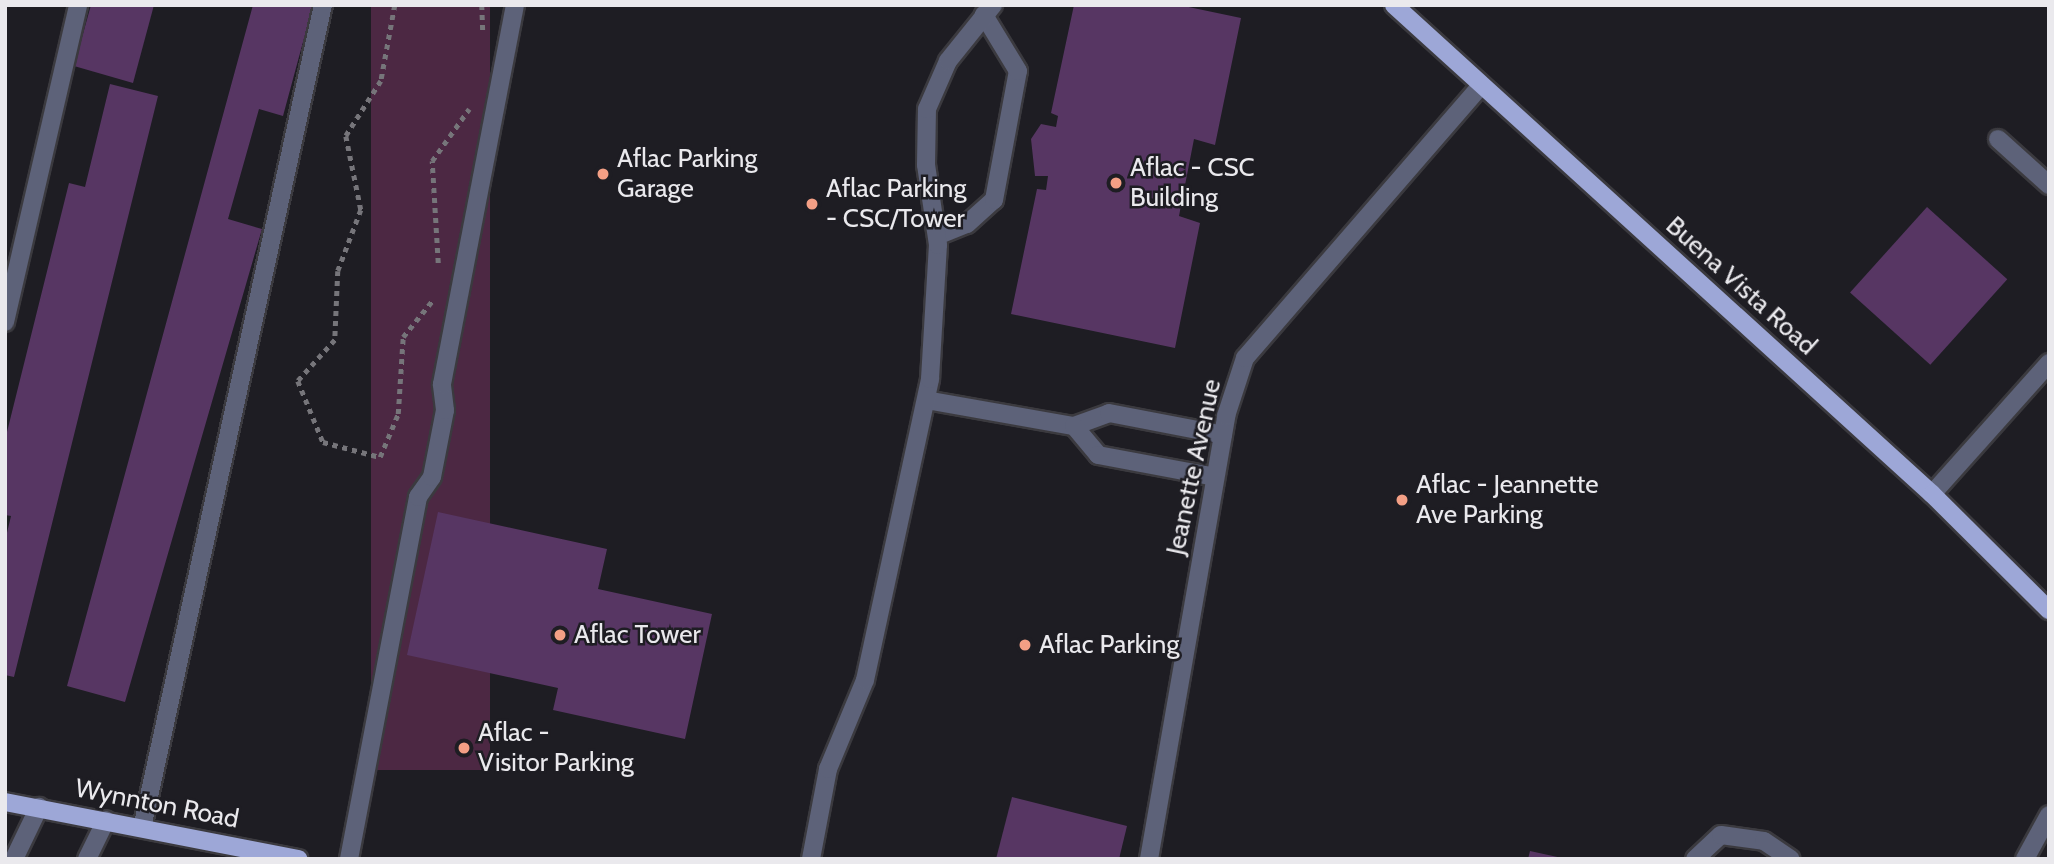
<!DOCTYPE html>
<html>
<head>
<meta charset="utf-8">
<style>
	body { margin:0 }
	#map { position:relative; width:2054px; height:864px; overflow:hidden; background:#1e1d23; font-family:Cabin,sans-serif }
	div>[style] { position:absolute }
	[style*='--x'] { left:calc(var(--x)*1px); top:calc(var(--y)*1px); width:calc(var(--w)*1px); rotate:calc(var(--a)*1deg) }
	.green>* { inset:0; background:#4c2843; transform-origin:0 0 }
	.building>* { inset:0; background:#573663; transform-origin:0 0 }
	.path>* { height:4.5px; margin-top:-2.25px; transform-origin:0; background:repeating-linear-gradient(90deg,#76757a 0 5px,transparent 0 10px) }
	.roads { filter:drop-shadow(2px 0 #3b3a3f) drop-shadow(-2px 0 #3b3a3f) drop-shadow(0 2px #3b3a3f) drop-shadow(0 -2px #3b3a3f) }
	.minor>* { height:18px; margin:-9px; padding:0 9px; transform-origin:9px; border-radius:9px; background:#5d6279 }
	.major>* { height:18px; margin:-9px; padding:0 9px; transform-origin:9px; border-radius:9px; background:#9da7d7 }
	.dots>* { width:19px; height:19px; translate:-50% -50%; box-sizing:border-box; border:4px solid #1e1d23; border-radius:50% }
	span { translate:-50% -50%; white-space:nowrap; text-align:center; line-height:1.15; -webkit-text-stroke:5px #1e1d23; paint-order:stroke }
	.poi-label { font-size:26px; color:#eae9ed }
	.left { translate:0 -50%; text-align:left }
	.street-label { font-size:26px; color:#eae9ed }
	.frame { position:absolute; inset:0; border:7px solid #eae9ed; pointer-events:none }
</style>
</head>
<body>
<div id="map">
	<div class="green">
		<i style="left:371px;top:5px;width:119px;height:765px"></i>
	</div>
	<div class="building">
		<i style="clip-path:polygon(91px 5px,154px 5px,133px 83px,74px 66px)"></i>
		<i style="clip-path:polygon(253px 5px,313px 5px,283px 116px,259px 109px,228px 219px,262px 229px,125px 702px,67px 686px)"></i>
		<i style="clip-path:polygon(1074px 5px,1179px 5px,1241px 18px,1215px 145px,1194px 139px,1179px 216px,1200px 223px,1175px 348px,1011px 314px,1037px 189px,1046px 190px,1048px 176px,1035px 176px,1031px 139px,1041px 124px,1056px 127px,1058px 116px,1051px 113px)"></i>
		<i style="clip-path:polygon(110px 84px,158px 96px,14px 677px,5px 675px,5px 541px,11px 516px,5px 515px,5px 440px,69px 183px,85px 187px)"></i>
		<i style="left:1927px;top:207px;width:108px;height:115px;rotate:42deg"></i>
		<i style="clip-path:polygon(438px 512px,607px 549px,598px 589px,712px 614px,685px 739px,553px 710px,558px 688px,407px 655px)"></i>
		<i style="clip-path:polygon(1012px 797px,1127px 826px,1119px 859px,996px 859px)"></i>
		<i style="clip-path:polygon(1530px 851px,1562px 858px,1562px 859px,1528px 859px)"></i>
	</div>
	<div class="path">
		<i style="--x:395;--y:5;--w:77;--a:100.4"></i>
		<i style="--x:381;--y:81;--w:65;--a:122.5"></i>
		<i style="--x:346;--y:136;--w:76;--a:78.5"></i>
		<i style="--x:361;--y:210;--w:65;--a:110.7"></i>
		<i style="--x:338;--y:271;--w:69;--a:92.5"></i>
		<i style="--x:335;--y:340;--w:55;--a:132.1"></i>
		<i style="--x:298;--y:381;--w:66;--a:67.7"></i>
		<i style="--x:323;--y:442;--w:59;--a:14.7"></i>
		<i style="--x:380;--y:457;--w:47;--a:-67.3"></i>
		<i style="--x:398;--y:414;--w:77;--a:-86.3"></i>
		<i style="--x:403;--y:337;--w:46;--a:-51.1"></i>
		<i style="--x:482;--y:5;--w:27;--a:88"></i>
		<i style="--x:438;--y:263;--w:102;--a:-93.4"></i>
		<i style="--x:432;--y:161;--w:64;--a:-54.6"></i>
	</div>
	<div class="roads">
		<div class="minor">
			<i style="--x:1998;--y:139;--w:69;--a:42"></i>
			<i style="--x:937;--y:236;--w:32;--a:-22"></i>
			<i style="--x:967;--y:224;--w:36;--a:-42"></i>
			<i style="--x:994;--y:200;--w:131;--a:-79.5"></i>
			<i style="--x:1018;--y:71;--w:66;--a:-121.3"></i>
			<i style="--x:5;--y:322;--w:325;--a:-77"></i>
			<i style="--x:926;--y:400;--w:150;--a:10"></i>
			<i style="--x:1074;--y:426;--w:37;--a:-20"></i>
			<i style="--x:1109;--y:413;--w:116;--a:10.9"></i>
			<i style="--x:1074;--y:426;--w:38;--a:50"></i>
			<i style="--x:1098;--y:455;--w:119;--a:10.6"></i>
			<i style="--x:1932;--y:494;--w:176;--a:-48.2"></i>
			<i style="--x:142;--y:828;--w:843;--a:-77.6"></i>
			<i style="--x:14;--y:859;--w:58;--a:-64.3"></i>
			<i style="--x:87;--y:859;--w:43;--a:-64"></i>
			<i style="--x:349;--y:859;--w:369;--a:-79.2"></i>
			<i style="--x:418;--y:497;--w:24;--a:-55"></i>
			<i style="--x:432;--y:477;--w:68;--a:-79"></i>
			<i style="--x:445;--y:410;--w:26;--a:-97"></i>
			<i style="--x:442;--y:384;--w:386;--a:-79.1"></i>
			<i style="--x:811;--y:859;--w:92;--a:-79.3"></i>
			<i style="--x:828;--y:769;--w:96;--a:-67.4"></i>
			<i style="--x:865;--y:680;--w:308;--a:-77.8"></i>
			<i style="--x:930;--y:379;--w:134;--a:-86.6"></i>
			<i style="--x:938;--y:245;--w:81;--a:-98.5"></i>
			<i style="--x:926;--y:165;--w:56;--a:-89"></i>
			<i style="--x:927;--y:109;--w:52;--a:-66.4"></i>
			<i style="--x:948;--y:61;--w:72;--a:-51.2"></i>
			<i style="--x:1149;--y:859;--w:450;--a:-80.1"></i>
			<i style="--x:1226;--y:416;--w:61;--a:-71.9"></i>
			<i style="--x:1245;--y:358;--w:360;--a:-49.1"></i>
			<i style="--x:1695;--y:859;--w:35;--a:-43"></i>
			<i style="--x:1721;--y:835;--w:43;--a:7.9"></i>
			<i style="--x:1764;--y:841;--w:32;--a:34"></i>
			<i style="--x:2025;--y:859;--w:50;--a:-61.4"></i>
		</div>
		<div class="major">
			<i style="--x:1394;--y:5;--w:727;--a:42.27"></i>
			<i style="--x:1932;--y:494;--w:165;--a:44.8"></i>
			<i style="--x:5;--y:802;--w:299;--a:11"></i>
		</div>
	</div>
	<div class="dots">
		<i style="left:603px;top:174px;background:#f39f85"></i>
		<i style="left:1116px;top:183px;background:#f39f85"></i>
		<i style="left:812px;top:204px;background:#f39f85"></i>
		<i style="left:1402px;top:500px;background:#f39f85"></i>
		<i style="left:560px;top:635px;background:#f39f85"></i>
		<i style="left:1025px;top:645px;background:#f39f85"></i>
		<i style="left:464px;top:748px;background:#f39f85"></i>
	</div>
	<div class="poi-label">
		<span class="left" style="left:617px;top:174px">Aflac Parking<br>Garage</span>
		<span class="left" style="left:1130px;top:183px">Aflac - CSC<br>Building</span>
		<span class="left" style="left:826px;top:204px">Aflac Parking<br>- CSC/Tower</span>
		<span class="left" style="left:1416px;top:500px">Aflac - Jeannette<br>Ave Parking</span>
		<span class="left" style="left:574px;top:635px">Aflac Tower</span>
		<span class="left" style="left:1039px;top:645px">Aflac Parking</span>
		<span class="left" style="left:478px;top:748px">Aflac -<br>Visitor Parking</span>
	</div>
	<div class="street-label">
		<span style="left:1741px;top:286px;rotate:42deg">Buena Vista Road</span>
		<span style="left:1194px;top:467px;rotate:-78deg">Jeanette Avenue</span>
		<span style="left:157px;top:804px;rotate:11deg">Wynnton Road</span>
	</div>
	<div class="frame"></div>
</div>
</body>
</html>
